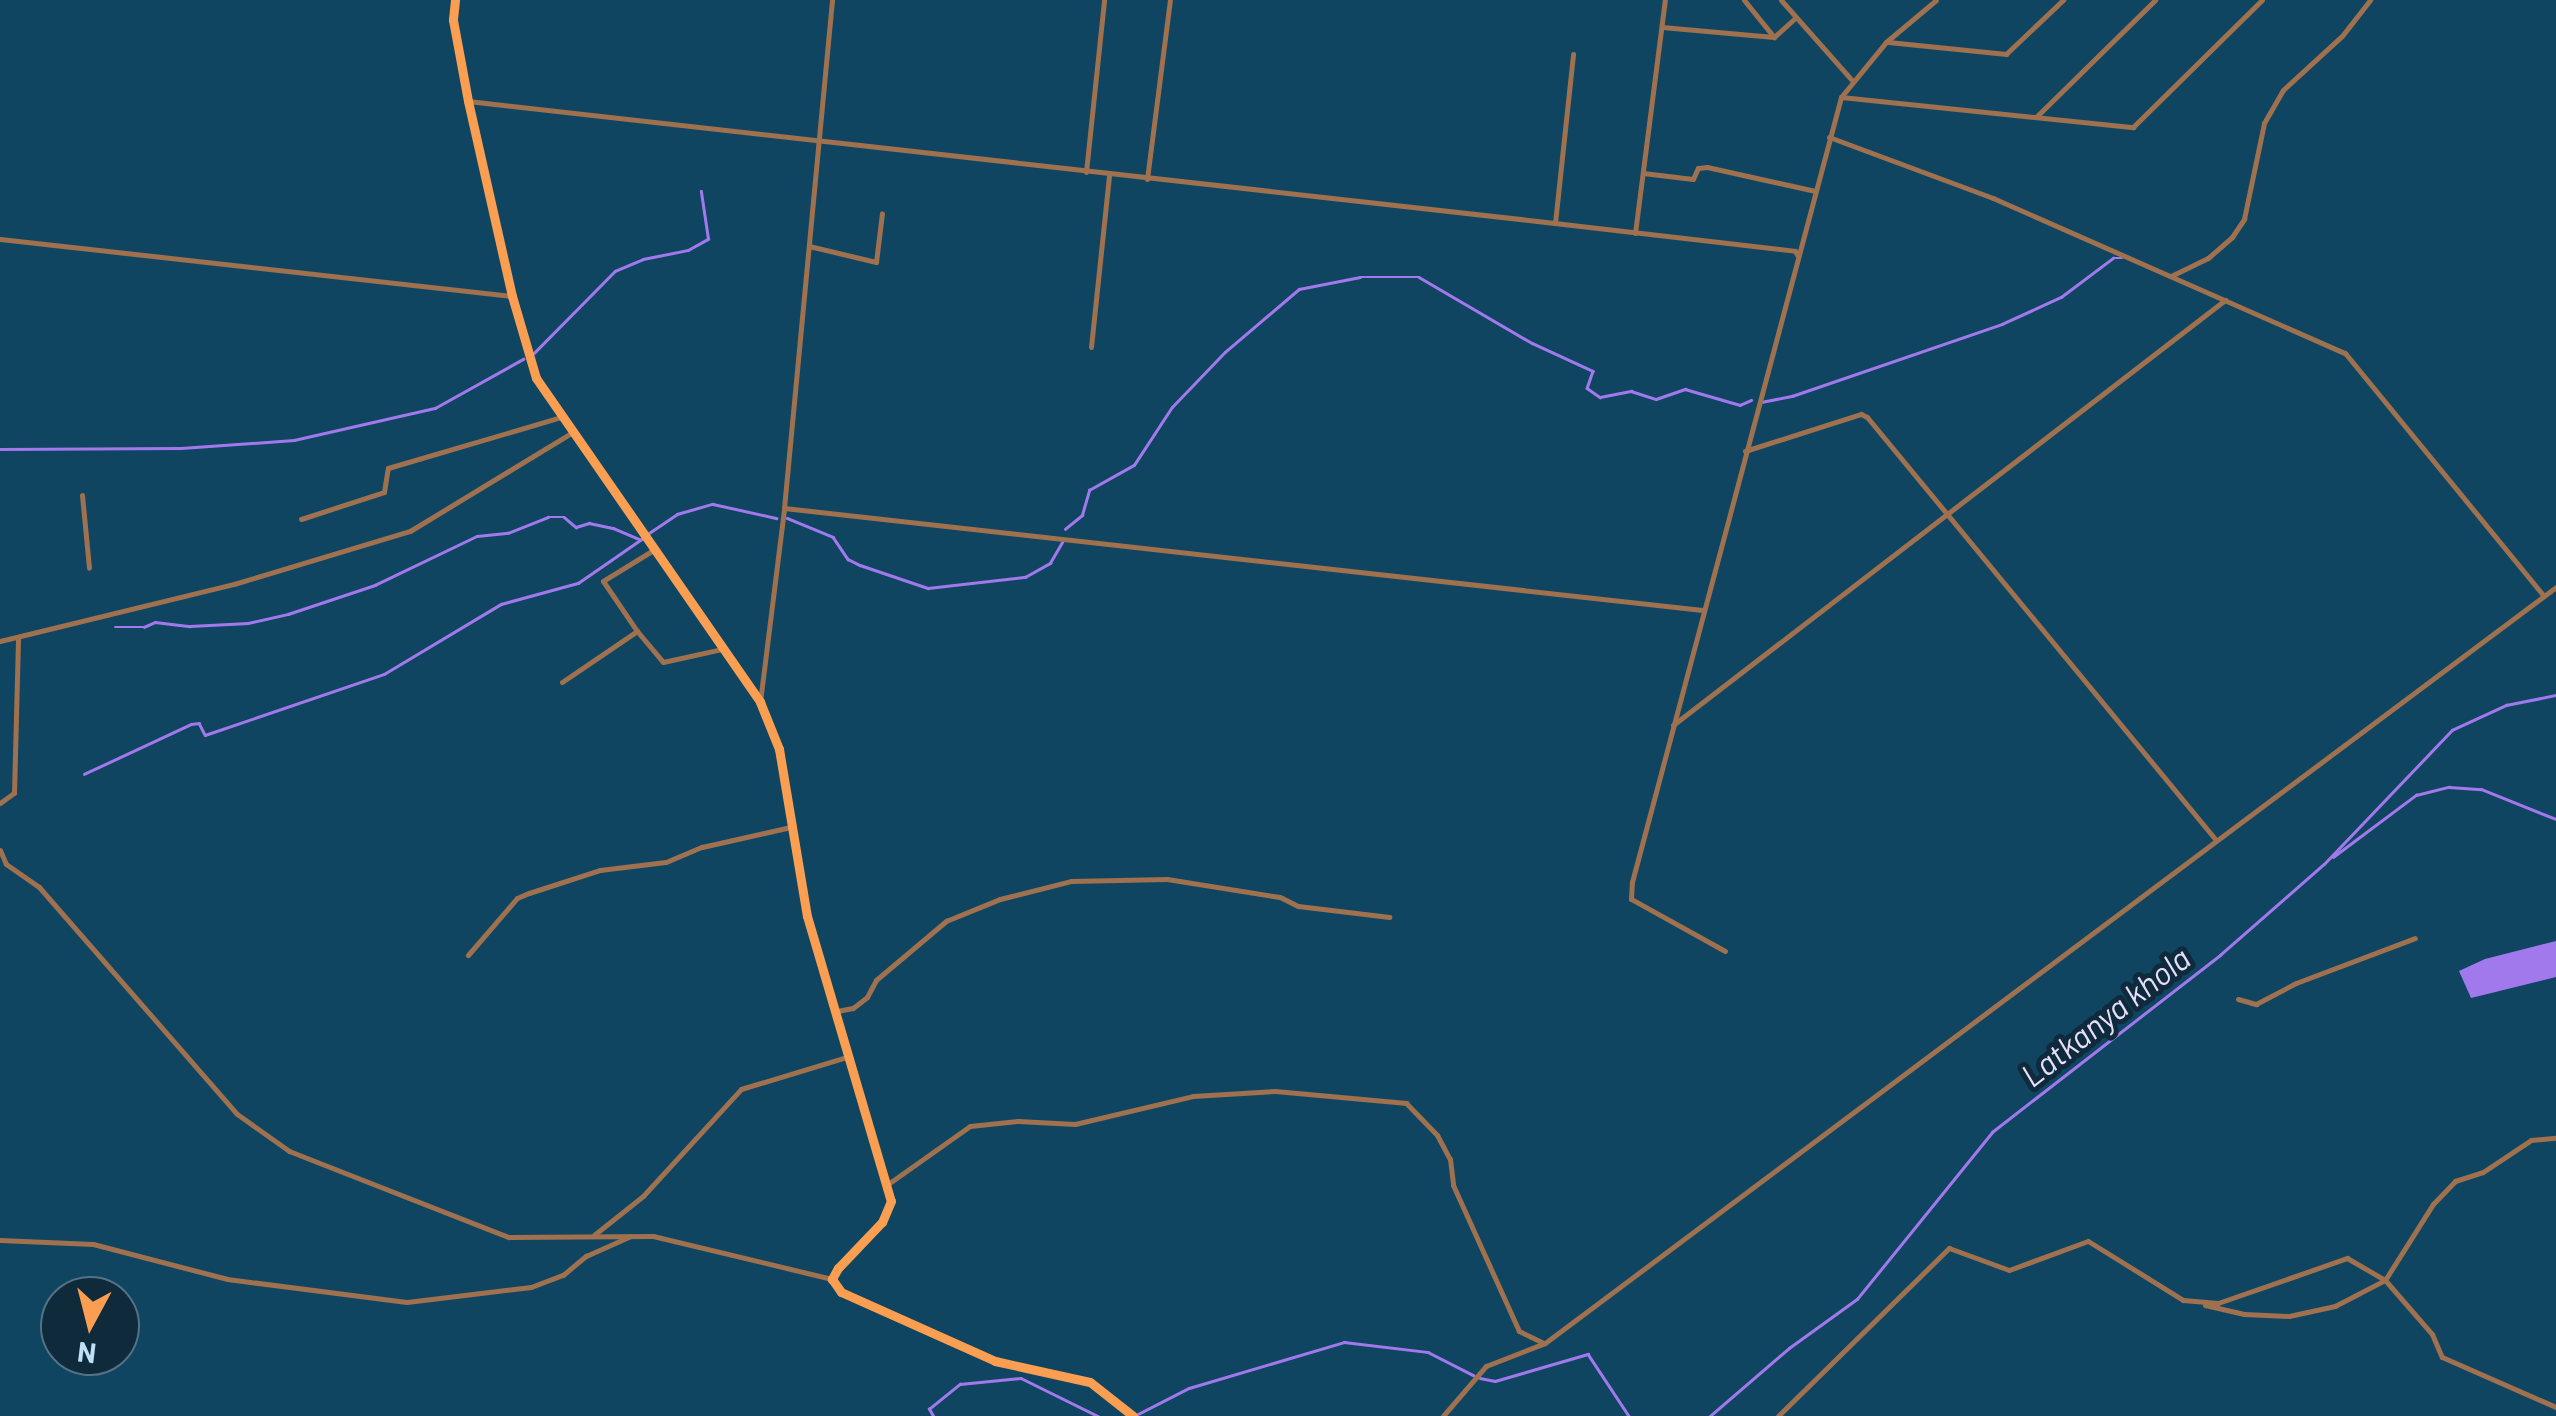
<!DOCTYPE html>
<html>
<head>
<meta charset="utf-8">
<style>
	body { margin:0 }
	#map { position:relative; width:2556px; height:1416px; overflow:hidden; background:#104562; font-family:Barlow,sans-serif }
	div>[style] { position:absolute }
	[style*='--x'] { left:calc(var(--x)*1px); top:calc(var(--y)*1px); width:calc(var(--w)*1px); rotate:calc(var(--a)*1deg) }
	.water>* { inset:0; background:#a279ec }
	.stream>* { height:2.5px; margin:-1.25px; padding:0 1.25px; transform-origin:1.25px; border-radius:1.25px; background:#a279ec }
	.minor>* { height:5px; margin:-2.5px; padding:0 2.5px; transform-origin:2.5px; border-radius:2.5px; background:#9f714e }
	.primary>* { height:9px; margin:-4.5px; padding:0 4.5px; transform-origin:4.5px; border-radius:4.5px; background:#fa9e51 }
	span { translate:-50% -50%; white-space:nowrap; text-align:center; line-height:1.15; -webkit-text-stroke:10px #0e2a3b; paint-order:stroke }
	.water-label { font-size:32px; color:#e6dffb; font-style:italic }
	.north { position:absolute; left:40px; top:1276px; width:100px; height:100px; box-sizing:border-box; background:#0e2a3b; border:2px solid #547285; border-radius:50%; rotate:187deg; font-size:28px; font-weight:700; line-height:40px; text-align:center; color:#bedff5 }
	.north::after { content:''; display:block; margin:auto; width:35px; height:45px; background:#fb9e51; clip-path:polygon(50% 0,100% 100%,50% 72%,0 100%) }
</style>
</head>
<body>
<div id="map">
	<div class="water">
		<i style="clip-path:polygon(2556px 941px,2556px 977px,2471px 998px,2459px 971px,2485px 959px)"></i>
	</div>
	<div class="stream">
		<i style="--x:534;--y:353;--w:115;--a:-45.4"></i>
		<i style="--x:615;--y:271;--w:30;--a:-23"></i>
		<i style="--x:643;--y:259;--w:46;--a:-11.3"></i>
		<i style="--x:688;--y:250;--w:23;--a:-29"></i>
		<i style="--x:708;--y:239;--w:48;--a:-98.5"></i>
		<i style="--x:1761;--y:402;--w:32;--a:-11"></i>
		<i style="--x:1792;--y:396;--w:222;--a:-18.9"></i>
		<i style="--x:2002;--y:324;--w:65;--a:-24.6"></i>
		<i style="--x:2061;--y:297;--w:65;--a:-36.9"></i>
		<i style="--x:2113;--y:258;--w:9;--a:0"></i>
		<i style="--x:0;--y:449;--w:181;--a:-0.3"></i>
		<i style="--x:181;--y:448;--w:113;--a:-4"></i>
		<i style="--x:294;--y:440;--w:145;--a:-12.8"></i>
		<i style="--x:435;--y:408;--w:101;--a:-29.1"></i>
		<i style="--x:787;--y:518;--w:50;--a:22.4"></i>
		<i style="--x:833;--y:537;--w:27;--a:56"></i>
		<i style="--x:848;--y:559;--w:13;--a:27"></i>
		<i style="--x:860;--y:565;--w:72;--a:18.7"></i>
		<i style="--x:928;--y:588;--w:98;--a:-6.5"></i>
		<i style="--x:1025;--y:577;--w:29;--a:-29"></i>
		<i style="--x:1050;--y:563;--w:24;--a:-60"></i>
		<i style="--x:1065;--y:529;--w:22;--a:-39"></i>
		<i style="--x:1082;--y:515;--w:26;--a:-74"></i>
		<i style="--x:1089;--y:490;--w:51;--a:-29.1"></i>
		<i style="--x:1134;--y:465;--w:69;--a:-56.8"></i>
		<i style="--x:1172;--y:407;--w:76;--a:-46.1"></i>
		<i style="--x:1225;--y:352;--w:97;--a:-40.4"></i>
		<i style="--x:1299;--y:289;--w:62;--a:-11.1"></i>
		<i style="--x:1360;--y:277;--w:59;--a:0"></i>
		<i style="--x:1419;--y:277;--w:131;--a:30.3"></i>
		<i style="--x:1532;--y:343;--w:67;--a:24.7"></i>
		<i style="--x:1593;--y:371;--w:18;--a:109"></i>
		<i style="--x:1587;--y:388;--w:16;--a:35"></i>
		<i style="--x:1600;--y:397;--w:32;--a:-11"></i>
		<i style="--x:1631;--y:391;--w:26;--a:18"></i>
		<i style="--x:1656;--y:399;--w:31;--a:-19"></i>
		<i style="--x:1685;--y:389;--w:57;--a:16.2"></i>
		<i style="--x:1740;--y:405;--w:12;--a:-24"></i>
		<i style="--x:649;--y:533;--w:34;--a:-34"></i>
		<i style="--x:677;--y:514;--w:37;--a:-16"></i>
		<i style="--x:713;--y:504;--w:65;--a:12.5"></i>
		<i style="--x:115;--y:627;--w:29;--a:0"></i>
		<i style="--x:144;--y:627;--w:12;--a:-24"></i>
		<i style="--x:155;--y:622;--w:35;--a:7"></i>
		<i style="--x:190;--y:626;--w:58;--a:-3"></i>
		<i style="--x:248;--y:623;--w:41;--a:-12.7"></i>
		<i style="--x:288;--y:614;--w:92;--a:-18.4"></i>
		<i style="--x:375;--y:585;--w:113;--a:-25.7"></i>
		<i style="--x:477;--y:536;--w:31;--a:-6"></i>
		<i style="--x:508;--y:533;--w:43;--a:-21.8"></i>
		<i style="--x:548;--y:517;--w:16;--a:0"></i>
		<i style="--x:564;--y:517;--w:16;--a:40"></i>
		<i style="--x:576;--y:527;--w:14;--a:-17"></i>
		<i style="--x:589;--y:523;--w:25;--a:12"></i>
		<i style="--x:613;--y:528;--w:30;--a:23"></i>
		<i style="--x:84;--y:774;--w:118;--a:-25"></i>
		<i style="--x:191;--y:724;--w:8;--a:-7"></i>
		<i style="--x:199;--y:723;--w:13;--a:63"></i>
		<i style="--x:205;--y:735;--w:189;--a:-18.8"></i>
		<i style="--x:384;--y:674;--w:136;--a:-30.9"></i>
		<i style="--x:501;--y:604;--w:80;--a:-15.3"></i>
		<i style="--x:578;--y:583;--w:79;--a:-34.7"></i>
		<i style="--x:2333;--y:857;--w:104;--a:-36.8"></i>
		<i style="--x:2416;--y:795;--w:34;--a:-14"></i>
		<i style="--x:2449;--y:787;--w:32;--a:4"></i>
		<i style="--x:2481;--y:789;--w:81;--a:21.8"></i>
		<i style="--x:1480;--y:1378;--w:15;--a:11"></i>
		<i style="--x:1495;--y:1381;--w:97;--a:-16.2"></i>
		<i style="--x:1588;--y:1354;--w:74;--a:56.5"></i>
		<i style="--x:1136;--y:1415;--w:59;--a:-27"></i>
		<i style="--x:1189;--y:1388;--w:162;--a:-16.5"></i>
		<i style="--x:1344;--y:1342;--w:85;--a:6.8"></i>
		<i style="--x:1428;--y:1352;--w:51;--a:27.1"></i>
		<i style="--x:933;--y:1416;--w:8;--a:-120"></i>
		<i style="--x:929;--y:1409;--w:40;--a:-39"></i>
		<i style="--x:960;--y:1384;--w:61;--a:-5.6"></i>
		<i style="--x:1021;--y:1378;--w:86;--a:26.3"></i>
		<i style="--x:1710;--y:1416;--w:104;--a:-40.7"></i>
		<i style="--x:1789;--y:1348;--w:84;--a:-35.8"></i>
		<i style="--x:1857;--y:1299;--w:215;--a:-51"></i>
		<i style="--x:1992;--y:1132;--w:289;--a:-37.8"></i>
		<i style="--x:2220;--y:955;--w:138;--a:-41.2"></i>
		<i style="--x:2324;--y:864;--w:185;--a:-46.3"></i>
		<i style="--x:2452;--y:730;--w:60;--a:-24.8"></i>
		<i style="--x:2506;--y:705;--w:51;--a:-11.3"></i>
	</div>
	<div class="minor">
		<i style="--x:1744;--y:0;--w:48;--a:51"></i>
		<i style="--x:1781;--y:0;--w:106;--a:48.5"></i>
		<i style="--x:1662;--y:27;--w:112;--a:5.1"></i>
		<i style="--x:1774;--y:37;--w:28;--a:-42"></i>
		<i style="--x:1888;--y:42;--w:119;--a:5.8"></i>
		<i style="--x:2006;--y:54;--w:79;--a:-43.5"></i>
		<i style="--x:1841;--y:97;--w:294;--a:5.9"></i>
		<i style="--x:2133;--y:127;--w:181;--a:-44.6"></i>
		<i style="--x:468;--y:101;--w:1076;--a:6.4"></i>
		<i style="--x:1537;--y:221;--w:260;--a:6.6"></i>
		<i style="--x:1795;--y:251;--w:6;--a:59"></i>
		<i style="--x:2036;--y:117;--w:167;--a:-44.5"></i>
		<i style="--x:1829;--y:137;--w:175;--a:20.4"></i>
		<i style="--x:1993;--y:198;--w:385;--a:23.8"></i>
		<i style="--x:2345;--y:353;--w:314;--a:50.7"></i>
		<i style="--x:1086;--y:172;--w:173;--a:-84"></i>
		<i style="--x:1643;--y:173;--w:50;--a:6.8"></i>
		<i style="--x:1693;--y:179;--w:12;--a:-66"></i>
		<i style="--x:1698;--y:168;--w:9;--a:-6"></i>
		<i style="--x:1707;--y:167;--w:111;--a:12.5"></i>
		<i style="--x:1147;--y:179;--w:180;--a:-82.7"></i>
		<i style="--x:1555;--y:223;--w:170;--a:-83.9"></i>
		<i style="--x:1635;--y:233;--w:235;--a:-82.7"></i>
		<i style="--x:0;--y:239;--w:515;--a:6.35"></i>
		<i style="--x:809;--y:246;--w:69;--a:13.4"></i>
		<i style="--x:876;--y:262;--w:49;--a:-83"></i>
		<i style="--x:2171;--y:276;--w:41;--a:-25.9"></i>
		<i style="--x:2208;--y:258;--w:32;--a:-41"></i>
		<i style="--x:2232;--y:237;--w:22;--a:-56"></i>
		<i style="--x:2244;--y:219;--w:98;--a:-78.2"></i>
		<i style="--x:2264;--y:123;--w:38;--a:-60"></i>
		<i style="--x:2283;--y:90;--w:80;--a:-42.5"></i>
		<i style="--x:2342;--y:36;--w:46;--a:-52.1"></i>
		<i style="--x:1091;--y:347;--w:173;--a:-84"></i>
		<i style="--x:1745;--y:451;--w:122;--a:-17.7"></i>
		<i style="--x:1861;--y:414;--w:7;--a:27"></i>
		<i style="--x:1867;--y:417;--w:548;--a:50.48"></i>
		<i style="--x:82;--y:495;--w:73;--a:84.5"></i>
		<i style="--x:784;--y:508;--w:924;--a:6.34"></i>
		<i style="--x:301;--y:519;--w:87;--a:-18"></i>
		<i style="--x:384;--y:492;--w:24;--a:-81"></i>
		<i style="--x:388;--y:468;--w:180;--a:-16.4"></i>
		<i style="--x:655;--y:549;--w:61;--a:148.4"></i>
		<i style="--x:603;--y:581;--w:60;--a:55.8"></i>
		<i style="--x:637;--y:631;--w:40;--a:50"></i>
		<i style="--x:663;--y:662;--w:60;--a:-12.4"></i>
		<i style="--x:0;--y:641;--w:241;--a:-13.7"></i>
		<i style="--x:234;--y:584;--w:184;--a:-16.8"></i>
		<i style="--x:410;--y:531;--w:188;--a:-31.3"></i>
		<i style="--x:562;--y:682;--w:91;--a:-34.2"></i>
		<i style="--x:760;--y:702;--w:195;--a:-82.9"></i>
		<i style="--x:784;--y:508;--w:510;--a:-84.6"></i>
		<i style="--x:1673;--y:725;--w:697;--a:-37.59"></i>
		<i style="--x:0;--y:803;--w:17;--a:-36"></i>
		<i style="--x:14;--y:793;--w:154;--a:-88.5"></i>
		<i style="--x:0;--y:850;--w:15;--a:67"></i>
		<i style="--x:6;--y:864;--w:40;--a:34.9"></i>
		<i style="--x:39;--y:887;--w:301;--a:48.9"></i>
		<i style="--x:237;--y:1114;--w:64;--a:35.4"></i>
		<i style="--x:289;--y:1151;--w:236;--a:21.4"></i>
		<i style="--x:509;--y:1237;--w:144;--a:-0.4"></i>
		<i style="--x:653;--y:1236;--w:184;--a:13.5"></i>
		<i style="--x:1725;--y:951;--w:107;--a:-151"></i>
		<i style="--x:1631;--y:899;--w:17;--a:-87"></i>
		<i style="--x:1632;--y:882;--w:812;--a:-75.09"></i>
		<i style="--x:1841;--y:97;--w:71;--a:-50.7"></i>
		<i style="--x:1886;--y:42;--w:65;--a:-40"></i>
		<i style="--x:468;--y:955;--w:75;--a:-49.3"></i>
		<i style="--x:517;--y:898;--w:13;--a:-23"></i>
		<i style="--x:529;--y:893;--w:75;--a:-17.9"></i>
		<i style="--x:600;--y:870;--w:66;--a:-6.9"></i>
		<i style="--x:666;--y:862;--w:39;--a:-23"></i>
		<i style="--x:702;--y:847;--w:91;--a:-12.7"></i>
		<i style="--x:2238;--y:999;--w:19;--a:16"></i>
		<i style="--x:2256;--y:1004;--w:45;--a:-27.7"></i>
		<i style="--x:2296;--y:983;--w:127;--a:-20.7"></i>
		<i style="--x:837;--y:1011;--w:16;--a:-11"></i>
		<i style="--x:853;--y:1008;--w:18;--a:-38"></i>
		<i style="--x:867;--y:997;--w:19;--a:-62"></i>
		<i style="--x:876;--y:980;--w:92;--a:-40.1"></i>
		<i style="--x:946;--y:921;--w:58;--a:-22.2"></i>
		<i style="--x:1000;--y:899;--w:73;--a:-14.2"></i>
		<i style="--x:1071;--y:881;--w:96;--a:-1.2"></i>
		<i style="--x:1167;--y:879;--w:114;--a:9.1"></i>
		<i style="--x:1280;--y:897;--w:20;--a:27"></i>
		<i style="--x:1298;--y:906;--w:92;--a:6.9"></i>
		<i style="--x:888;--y:1184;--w:100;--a:-35.3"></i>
		<i style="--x:970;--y:1126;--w:48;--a:-5.9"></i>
		<i style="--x:1018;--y:1121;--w:57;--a:3"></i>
		<i style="--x:1075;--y:1124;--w:121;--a:-13.3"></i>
		<i style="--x:1193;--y:1096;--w:82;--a:-3.5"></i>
		<i style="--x:1275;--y:1091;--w:132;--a:5.2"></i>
		<i style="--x:1406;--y:1103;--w:45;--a:45.9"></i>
		<i style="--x:1437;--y:1135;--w:27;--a:62"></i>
		<i style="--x:1450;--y:1159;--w:26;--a:83"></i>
		<i style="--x:1453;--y:1185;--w:160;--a:65.7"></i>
		<i style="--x:1519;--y:1331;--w:25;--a:26"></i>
		<i style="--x:594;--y:1235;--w:63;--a:-38.5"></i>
		<i style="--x:643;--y:1196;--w:145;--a:-47.5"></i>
		<i style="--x:741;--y:1089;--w:110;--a:-16.9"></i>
		<i style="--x:0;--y:1240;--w:93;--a:2.5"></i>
		<i style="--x:93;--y:1244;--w:138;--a:14.6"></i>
		<i style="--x:227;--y:1279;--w:181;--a:7.3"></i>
		<i style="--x:407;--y:1302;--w:125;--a:-6.9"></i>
		<i style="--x:531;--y:1287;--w:34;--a:-21"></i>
		<i style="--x:563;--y:1275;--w:30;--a:-40"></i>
		<i style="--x:586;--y:1256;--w:49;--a:-24"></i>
		<i style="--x:2205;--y:1305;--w:40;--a:13"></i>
		<i style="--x:2244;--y:1314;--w:45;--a:2.5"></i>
		<i style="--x:2289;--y:1316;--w:47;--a:-12.3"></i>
		<i style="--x:2335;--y:1306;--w:56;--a:-27.5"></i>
		<i style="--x:2385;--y:1280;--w:90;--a:-57.7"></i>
		<i style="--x:2433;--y:1204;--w:32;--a:-46"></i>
		<i style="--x:2455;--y:1181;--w:29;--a:-18"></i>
		<i style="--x:2483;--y:1172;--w:58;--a:-33.7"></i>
		<i style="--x:2531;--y:1140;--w:25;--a:-5"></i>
		<i style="--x:1443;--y:1416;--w:66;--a:-49.3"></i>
		<i style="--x:1486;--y:1366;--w:63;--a:-21.3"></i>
		<i style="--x:1545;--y:1343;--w:1262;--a:-36.79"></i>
		<i style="--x:1778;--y:1416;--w:240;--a:-44.5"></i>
		<i style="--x:1949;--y:1248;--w:64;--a:20.1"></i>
		<i style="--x:2009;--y:1270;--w:84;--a:-20.2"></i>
		<i style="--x:2088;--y:1241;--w:112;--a:31.8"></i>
		<i style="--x:2183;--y:1300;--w:35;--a:5"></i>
		<i style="--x:2218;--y:1303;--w:137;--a:-19.2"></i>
		<i style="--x:2347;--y:1258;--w:44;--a:30.1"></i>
		<i style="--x:2385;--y:1280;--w:72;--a:49"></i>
		<i style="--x:2432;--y:1334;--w:25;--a:67"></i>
		<i style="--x:2442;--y:1357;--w:124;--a:23.7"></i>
	</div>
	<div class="primary">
		<i style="--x:455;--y:0;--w:20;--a:96"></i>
		<i style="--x:453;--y:20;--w:82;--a:79.5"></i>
		<i style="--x:468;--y:101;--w:200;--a:77.3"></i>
		<i style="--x:512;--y:296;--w:85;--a:73.7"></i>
		<i style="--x:536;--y:378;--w:394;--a:55.3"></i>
		<i style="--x:760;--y:702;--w:51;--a:68"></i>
		<i style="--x:779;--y:749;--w:169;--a:80.5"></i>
		<i style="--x:807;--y:916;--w:297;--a:73.6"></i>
		<i style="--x:891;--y:1201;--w:23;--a:113"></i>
		<i style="--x:882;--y:1222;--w:64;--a:133.7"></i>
		<i style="--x:838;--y:1268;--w:13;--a:119"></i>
		<i style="--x:832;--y:1279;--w:16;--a:55"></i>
		<i style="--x:841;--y:1292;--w:169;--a:24.1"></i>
		<i style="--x:995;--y:1361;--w:97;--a:12.5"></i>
		<i style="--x:1090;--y:1382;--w:55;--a:38.3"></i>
	</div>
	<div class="water-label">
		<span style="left:2105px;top:1016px;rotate:-38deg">Latkanya khola</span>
	</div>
	<div class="north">N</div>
</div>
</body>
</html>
